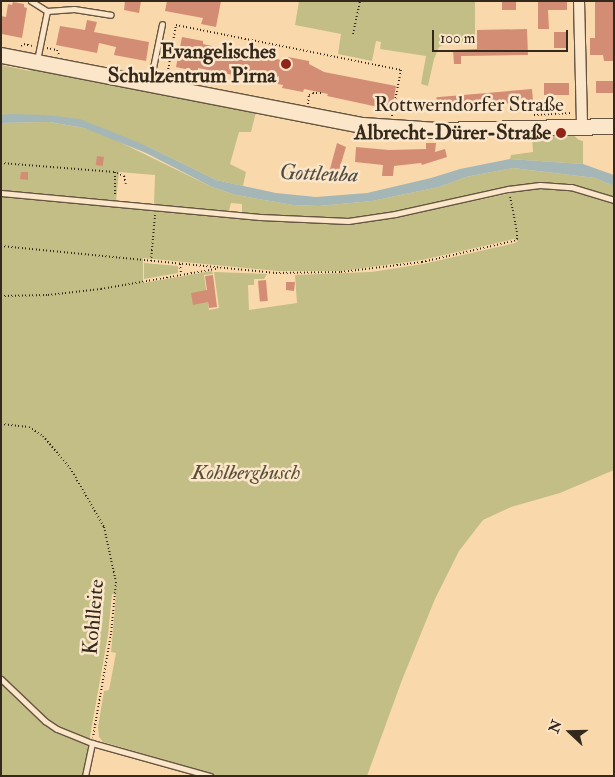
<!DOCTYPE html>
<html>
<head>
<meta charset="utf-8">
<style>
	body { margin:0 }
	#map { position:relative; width:615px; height:777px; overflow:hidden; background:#f9d9ac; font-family:"IM FELL Double Pica",serif }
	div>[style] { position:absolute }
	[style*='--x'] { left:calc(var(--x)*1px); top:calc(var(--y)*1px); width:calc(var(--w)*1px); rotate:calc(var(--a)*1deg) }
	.green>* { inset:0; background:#c2be86 }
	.water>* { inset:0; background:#a4b7b6 }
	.building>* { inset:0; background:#d48d75; transform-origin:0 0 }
	.path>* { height:2px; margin-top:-1px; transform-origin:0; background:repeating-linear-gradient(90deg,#34291d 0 1px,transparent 0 3.5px) }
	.roads { filter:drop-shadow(1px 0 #655541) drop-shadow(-1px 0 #655541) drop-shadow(0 1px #655541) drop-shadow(0 -1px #655541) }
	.service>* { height:5px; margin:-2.5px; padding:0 2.5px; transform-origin:2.5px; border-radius:2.5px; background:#fbe6c9 }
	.minor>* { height:10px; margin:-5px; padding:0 5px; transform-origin:5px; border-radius:5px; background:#fbe6c9 }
	.secondary>* { height:15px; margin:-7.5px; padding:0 7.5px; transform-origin:7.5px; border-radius:7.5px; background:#fbe6c9 }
	.dots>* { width:14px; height:14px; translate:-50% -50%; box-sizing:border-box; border:2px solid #fbe6c9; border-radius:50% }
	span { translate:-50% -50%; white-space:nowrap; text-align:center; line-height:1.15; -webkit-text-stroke:5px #fbe6c9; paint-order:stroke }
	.poi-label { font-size:21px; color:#34291d; font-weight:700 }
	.right { translate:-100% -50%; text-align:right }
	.street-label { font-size:21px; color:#34291d }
	.park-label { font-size:21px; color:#584e37; font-style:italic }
	.water-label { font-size:22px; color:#504c43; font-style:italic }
	.frame { position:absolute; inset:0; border:2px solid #34291d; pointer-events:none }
	.north { position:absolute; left:545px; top:707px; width:50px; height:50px; -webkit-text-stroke:4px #fbe6c9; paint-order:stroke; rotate:291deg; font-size:14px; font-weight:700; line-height:20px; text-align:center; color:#34291d }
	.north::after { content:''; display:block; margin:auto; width:18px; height:22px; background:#34291d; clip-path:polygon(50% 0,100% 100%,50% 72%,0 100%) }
	.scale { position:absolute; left:432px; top:30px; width:136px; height:22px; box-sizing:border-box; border:2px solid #34291d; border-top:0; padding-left:6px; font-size:15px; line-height:18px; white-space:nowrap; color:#34291d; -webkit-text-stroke:4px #fbe6c9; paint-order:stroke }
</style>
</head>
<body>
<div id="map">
	<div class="green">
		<i style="clip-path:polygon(299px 1px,475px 1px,475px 42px,447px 43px,439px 47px,434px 59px,428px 86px,421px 84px,426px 56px,380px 49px,381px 42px,376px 41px,372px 61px,338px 54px,341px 34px,295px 25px)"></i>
		<i style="clip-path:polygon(1px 65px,30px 71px,31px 67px,256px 112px,251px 132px,239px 132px,230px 164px,246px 172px,243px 186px,216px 180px,147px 146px,46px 115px,1px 115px)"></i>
		<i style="clip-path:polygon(49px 122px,84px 128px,103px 134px,212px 187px,236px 195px,293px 205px,319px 206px,372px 201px,439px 187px,466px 177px,513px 168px,595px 178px,614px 186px,614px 198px,571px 185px,540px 183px,394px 212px,348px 218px,261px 216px,242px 212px,242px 204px,231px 203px,229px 211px,154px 205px,155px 175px,119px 172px,116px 201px,1px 191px,1px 123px)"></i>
		<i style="clip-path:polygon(564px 132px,571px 133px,579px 140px,583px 141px,583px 164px,510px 159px,511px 155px,533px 152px,532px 135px,563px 135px)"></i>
		<i style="clip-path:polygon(evenodd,542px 189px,571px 189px,614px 202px,614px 470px,560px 493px,511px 507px,483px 520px,459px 551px,435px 599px,402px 680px,367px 776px,220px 776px,103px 742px,99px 737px,98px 727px,104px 691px,109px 690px,116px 653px,111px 652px,116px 595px,112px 594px,108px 635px,83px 776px,1px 776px,1px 196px,154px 211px,350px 222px,397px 217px,507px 194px,512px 190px,542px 189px,514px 239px,518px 241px,515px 243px,423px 264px,371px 272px,295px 275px,297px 303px,249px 310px,248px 285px,254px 285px,254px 279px,264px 279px,267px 274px,214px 272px,219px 308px,209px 310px,204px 275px,213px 274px,212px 271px,143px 283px,143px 258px,278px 271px,341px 271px,422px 260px,514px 239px)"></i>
		<i style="clip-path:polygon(144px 263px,178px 266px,178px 273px,144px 279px)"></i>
	</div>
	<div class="water">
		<i style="clip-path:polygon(11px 114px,46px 115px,80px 119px,147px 146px,216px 180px,276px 193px,316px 197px,367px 193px,431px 178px,460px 169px,510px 159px,583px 164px,614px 175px,614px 186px,595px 178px,513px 168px,466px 177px,439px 187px,372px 201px,319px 206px,293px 205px,236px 195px,212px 187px,146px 153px,84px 128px,49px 122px,1px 123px,1px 115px)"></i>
	</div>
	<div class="building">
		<i style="clip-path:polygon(125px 1px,141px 1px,139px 13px,124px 10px)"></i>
		<i style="clip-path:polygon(167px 1px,221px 1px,216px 27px,201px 24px,203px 18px,165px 11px)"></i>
		<i style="left:502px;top:1px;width:14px;height:9px"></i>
		<i style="clip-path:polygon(538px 1px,567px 1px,567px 10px,548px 10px,549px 29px,538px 29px)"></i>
		<i style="clip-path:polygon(595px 1px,614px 1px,614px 61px,604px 61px,603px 55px,590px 55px,590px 38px,595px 38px)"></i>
		<i style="clip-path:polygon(13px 2px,24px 4px,24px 7px,27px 8px,22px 38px,2px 34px,1px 16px,6px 17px,8px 4px,12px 5px)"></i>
		<i style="clip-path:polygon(87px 20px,97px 22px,94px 32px,149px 42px,146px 61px,114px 55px,116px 47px,99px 43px,97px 53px,56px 45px,60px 26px,85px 30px)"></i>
		<i style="clip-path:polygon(527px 29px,528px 55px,461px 56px,461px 64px,454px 64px,453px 50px,477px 49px,477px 30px)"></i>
		<i style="left:554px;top:32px;width:12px;height:16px"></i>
		<i style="clip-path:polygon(182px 37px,203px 41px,203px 44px,239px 52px,287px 61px,288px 57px,309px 61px,309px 64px,324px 72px,396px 86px,392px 110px,327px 96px,328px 94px,304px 89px,303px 92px,282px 88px,283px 85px,198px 68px,198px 72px,176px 67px)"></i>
		<i style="left:614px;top:81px;width:12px;height:18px;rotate:90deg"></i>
		<i style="left:544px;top:83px;width:25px;height:12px"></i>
		<i style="left:532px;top:89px;width:12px;height:96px;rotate:85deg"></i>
		<i style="clip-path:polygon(337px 143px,346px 147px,336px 180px,327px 180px)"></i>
		<i style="clip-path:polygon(426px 143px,436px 143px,435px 152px,445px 149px,447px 157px,422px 165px,421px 163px,394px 166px,393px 176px,382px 176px,383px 165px,355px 162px,356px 147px,389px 150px,426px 149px)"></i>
		<i style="left:97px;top:156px;width:7px;height:9px;rotate:8deg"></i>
		<i style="clip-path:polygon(21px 172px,28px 172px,28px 180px,20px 179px)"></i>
		<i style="clip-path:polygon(213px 275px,217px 307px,209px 308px,208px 302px,193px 305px,191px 293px,207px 290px,205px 276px)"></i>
		<i style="left:266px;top:280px;width:21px;height:8px;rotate:85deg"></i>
		<i style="clip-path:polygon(286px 282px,295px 282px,294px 291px,286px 290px)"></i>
	</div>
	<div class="path">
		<i style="--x:353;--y:34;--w:34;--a:-78"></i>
		<i style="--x:21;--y:46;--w:4;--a:-34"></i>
		<i style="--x:24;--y:44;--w:8;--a:14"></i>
		<i style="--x:47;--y:48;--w:10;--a:11"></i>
		<i style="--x:57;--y:50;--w:5;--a:68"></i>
		<i style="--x:167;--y:76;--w:52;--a:-80"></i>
		<i style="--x:176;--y:25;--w:229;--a:11.3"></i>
		<i style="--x:401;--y:70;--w:47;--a:101.1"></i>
		<i style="--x:308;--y:104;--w:9;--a:-84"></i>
		<i style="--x:309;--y:95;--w:4;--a:-27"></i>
		<i style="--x:313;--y:93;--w:10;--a:0"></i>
		<i style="--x:534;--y:115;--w:38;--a:-3"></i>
		<i style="--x:1;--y:163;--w:114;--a:4.5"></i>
		<i style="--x:115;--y:172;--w:24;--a:90"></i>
		<i style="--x:117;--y:173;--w:8;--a:23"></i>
		<i style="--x:124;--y:176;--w:8;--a:76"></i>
		<i style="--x:1;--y:246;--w:276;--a:5.6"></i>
		<i style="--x:276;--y:273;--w:65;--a:-0.9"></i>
		<i style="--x:341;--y:272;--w:82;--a:-7"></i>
		<i style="--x:422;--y:262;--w:94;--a:-12.9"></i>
		<i style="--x:514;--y:241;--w:4;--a:-34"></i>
		<i style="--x:517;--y:239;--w:7;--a:-90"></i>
		<i style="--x:517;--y:232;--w:36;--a:-101"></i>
		<i style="--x:151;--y:261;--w:46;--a:-85"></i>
		<i style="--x:180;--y:264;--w:10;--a:84"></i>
		<i style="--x:1;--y:296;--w:47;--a:-1.2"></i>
		<i style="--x:48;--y:295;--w:53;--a:-6.5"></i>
		<i style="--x:101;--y:289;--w:117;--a:-9.9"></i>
		<i style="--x:1;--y:424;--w:28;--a:6"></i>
		<i style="--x:29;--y:427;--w:17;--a:33"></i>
		<i style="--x:43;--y:436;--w:42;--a:49.8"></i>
		<i style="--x:70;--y:468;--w:68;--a:60"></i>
		<i style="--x:104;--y:527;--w:56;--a:77.7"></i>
		<i style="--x:116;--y:582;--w:52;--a:95.5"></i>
		<i style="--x:111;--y:634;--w:105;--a:99.9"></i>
	</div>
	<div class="roads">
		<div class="service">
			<i style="--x:31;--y:1;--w:19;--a:32"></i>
			<i style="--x:47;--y:11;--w:50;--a:101.5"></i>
			<i style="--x:47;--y:11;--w:27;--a:-4"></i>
			<i style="--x:74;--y:9;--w:37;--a:9"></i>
			<i style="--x:150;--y:82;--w:59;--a:-78.3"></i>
			<i style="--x:1;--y:193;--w:260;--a:5.3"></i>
			<i style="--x:260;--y:217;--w:88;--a:2.6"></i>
			<i style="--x:348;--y:221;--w:48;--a:-8.5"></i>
			<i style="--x:395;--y:214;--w:116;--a:-12.5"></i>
			<i style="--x:508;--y:189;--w:32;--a:-7"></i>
			<i style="--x:540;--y:185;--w:31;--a:4"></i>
			<i style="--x:571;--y:187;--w:45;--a:16.8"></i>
			<i style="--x:1;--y:679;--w:61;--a:43.7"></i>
			<i style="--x:45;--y:721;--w:14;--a:34"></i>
			<i style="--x:57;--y:729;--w:38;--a:22"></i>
			<i style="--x:85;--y:776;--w:34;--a:-78"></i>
			<i style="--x:92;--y:743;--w:123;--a:15.6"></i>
		</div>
		<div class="minor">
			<i style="--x:579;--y:1;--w:126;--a:88.6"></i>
		</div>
		<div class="secondary">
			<i style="--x:1;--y:55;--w:368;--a:11"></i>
			<i style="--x:362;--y:125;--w:75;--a:3.8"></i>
			<i style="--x:437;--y:130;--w:177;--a:-1.3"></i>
		</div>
	</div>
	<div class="dots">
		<i style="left:286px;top:64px;background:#8f2418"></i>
		<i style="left:561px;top:133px;background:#8f2418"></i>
	</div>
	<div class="poi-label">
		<span class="right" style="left:276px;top:64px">Evangelisches<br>Schulzentrum Pirna</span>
		<span class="right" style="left:551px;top:133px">Albrecht-Dürer-Straße</span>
	</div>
	<div class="street-label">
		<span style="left:469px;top:105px">Rottwerndorfer Straße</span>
		<span style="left:94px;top:617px;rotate:-85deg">Kohlleite</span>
	</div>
	<div class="park-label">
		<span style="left:246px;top:473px">Kohlbergbusch</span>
	</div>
	<div class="water-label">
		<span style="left:319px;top:174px;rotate:2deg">Gottleuba</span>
	</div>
	<div class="frame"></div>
	<div class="north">N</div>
	<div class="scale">100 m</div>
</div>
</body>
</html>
